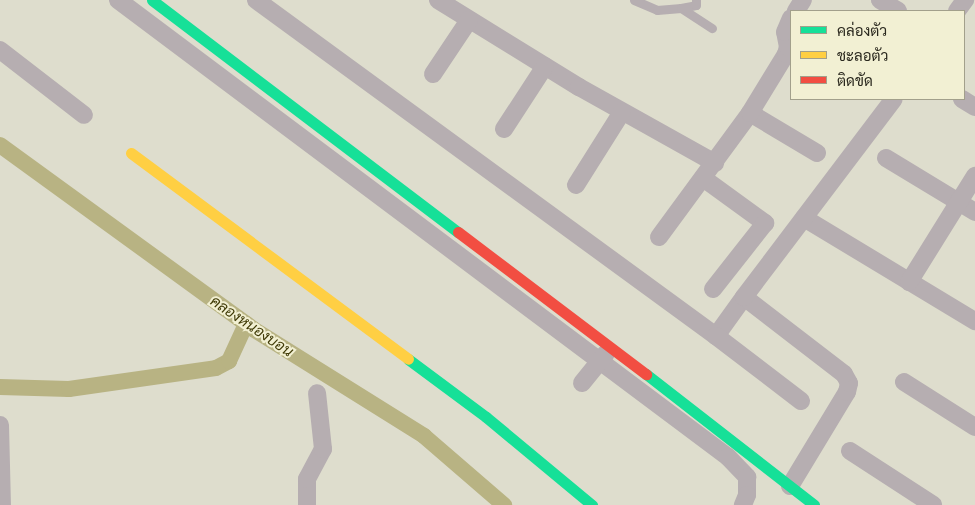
<!DOCTYPE html>
<html>
<head>
<meta charset="utf-8">
<style>
	body { margin:0 }
	#map { position:relative; width:975px; height:505px; overflow:hidden; background:#deddcd; font-family:Inter,Sarabun,sans-serif }
	div>[style] { position:absolute }
	[style*='--x'] { left:calc(var(--x)*1px); top:calc(var(--y)*1px); width:calc(var(--w)*1px); rotate:calc(var(--a)*1deg) }
	.canal>* { height:16px; margin:-8px; padding:0 8px; transform-origin:8px; border-radius:8px; background:#b8b383 }
	.lane>* { height:9px; margin:-4.5px; padding:0 4.5px; transform-origin:4.5px; border-radius:4.5px; background:#b6aeb1 }
	.street>* { height:18px; margin:-9px; padding:0 9px; transform-origin:9px; border-radius:9px; background:#b6aeb1 }
	.fast>* { height:11px; margin:-5.5px; padding:0 5.5px; transform-origin:5.5px; border-radius:5.5px; background:#16e098 }
	.slow>* { height:11px; margin:-5.5px; padding:0 5.5px; transform-origin:5.5px; border-radius:5.5px; background:#ffcf43 }
	.jam>* { height:11px; margin:-5.5px; padding:0 5.5px; transform-origin:5.5px; border-radius:5.5px; background:#f24e42 }
	span { translate:-50% -50%; white-space:nowrap; text-align:center; line-height:1.15; -webkit-text-stroke:4px #f2f0d3; paint-order:stroke }
	.water-label { font-size:15px; color:#403b07; font-style:italic }
	.legend { position:absolute; left:790px; top:10px; width:175px; height:90px; box-sizing:border-box; background:#f2f0d3; border:1px solid #a2a08b; margin:0; padding:6px 9px; list-style:none; font-size:15px; color:#2a281e }
	.legend li { display:flex; align-items:center; gap:10px; height:25px }
	.legend b { width:25px; border:1px solid #a2a08b }
</style>
</head>
<body>
<div id="map">
	<div class="canal">
		<i style="--x:0;--y:145;--w:313;--a:36"></i>
		<i style="--x:253;--y:329;--w:202;--a:32"></i>
		<i style="--x:424;--y:436;--w:106;--a:40.8"></i>
		<i style="--x:0;--y:387;--w:69;--a:1.7"></i>
		<i style="--x:69;--y:389;--w:148;--a:-8.1"></i>
		<i style="--x:216;--y:368;--w:15;--a:-28"></i>
		<i style="--x:229;--y:361;--w:41;--a:-65.3"></i>
	</div>
	<div class="lane">
		<i style="--x:634;--y:0;--w:25;--a:23"></i>
		<i style="--x:657;--y:10;--w:24;--a:-5"></i>
		<i style="--x:681;--y:8;--w:37;--a:33"></i>
		<i style="--x:681;--y:8;--w:15;--a:-11"></i>
		<i style="--x:696;--y:5;--w:5;--a:-90"></i>
	</div>
	<div class="street">
		<i style="--x:118;--y:0;--w:762;--a:36.84"></i>
		<i style="--x:728;--y:457;--w:28;--a:46"></i>
		<i style="--x:747;--y:477;--w:18;--a:90"></i>
		<i style="--x:747;--y:495;--w:11;--a:112"></i>
		<i style="--x:256;--y:0;--w:570;--a:36.15"></i>
		<i style="--x:438;--y:0;--w:166;--a:31.7"></i>
		<i style="--x:579;--y:87;--w:156;--a:29.2"></i>
		<i style="--x:880;--y:0;--w:21;--a:31"></i>
		<i style="--x:796;--y:11;--w:13;--a:-58"></i>
		<i style="--x:957;--y:11;--w:14;--a:-54"></i>
		<i style="--x:0;--y:50;--w:106;--a:37.7"></i>
		<i style="--x:433;--y:74;--w:65;--a:-56.3"></i>
		<i style="--x:962;--y:99;--w:15;--a:32"></i>
		<i style="--x:750;--y:113;--w:78;--a:30.8"></i>
		<i style="--x:504;--y:129;--w:75;--a:-56.9"></i>
		<i style="--x:886;--y:158;--w:104;--a:31.2"></i>
		<i style="--x:703;--y:178;--w:77;--a:36"></i>
		<i style="--x:765;--y:223;--w:84;--a:128.2"></i>
		<i style="--x:576;--y:185;--w:86;--a:-57.8"></i>
		<i style="--x:804;--y:218;--w:200;--a:31.1"></i>
		<i style="--x:659;--y:237;--w:154;--a:-53.7"></i>
		<i style="--x:750;--y:113;--w:69;--a:-58.6"></i>
		<i style="--x:786;--y:54;--w:7;--a:-74"></i>
		<i style="--x:788;--y:47;--w:15;--a:-101"></i>
		<i style="--x:785;--y:32;--w:15;--a:-67"></i>
		<i style="--x:909;--y:282;--w:125;--a:-58.1"></i>
		<i style="--x:744;--y:297;--w:48;--a:125.7"></i>
		<i style="--x:716;--y:336;--w:107;--a:37.4"></i>
		<i style="--x:904;--y:382;--w:84;--a:32.4"></i>
		<i style="--x:582;--y:383;--w:38;--a:-51"></i>
		<i style="--x:0;--y:425;--w:80;--a:88.6"></i>
		<i style="--x:850;--y:451;--w:99;--a:33"></i>
		<i style="--x:790;--y:486;--w:110;--a:-58.8"></i>
		<i style="--x:847;--y:392;--w:9;--a:-77"></i>
		<i style="--x:849;--y:383;--w:10;--a:-119"></i>
		<i style="--x:844;--y:374;--w:126;--a:-142.4"></i>
		<i style="--x:744;--y:297;--w:248;--a:-52.9"></i>
		<i style="--x:307;--y:505;--w:26;--a:-90"></i>
		<i style="--x:307;--y:479;--w:34;--a:-62"></i>
		<i style="--x:323;--y:449;--w:56;--a:-96.1"></i>
	</div>
	<div class="fast">
		<i style="--x:152;--y:0;--w:384;--a:37.2"></i>
		<i style="--x:408;--y:359;--w:97;--a:36.6"></i>
		<i style="--x:486;--y:417;--w:138;--a:39.7"></i>
		<i style="--x:646;--y:374;--w:213;--a:37.9"></i>
	</div>
	<div class="slow">
		<i style="--x:131;--y:153;--w:345;--a:36.6"></i>
	</div>
	<div class="jam">
		<i style="--x:458;--y:232;--w:236;--a:37.1"></i>
	</div>
	<div class="water-label">
		<span style="left:252px;top:326px;rotate:34deg">คลองหนองบอน</span>
	</div>
	<ul class="legend">
	<li><b style="height:6px;background:#16e098"></b>คล่องตัว</li>
	<li><b style="height:6px;background:#ffcf43"></b>ชะลอตัว</li>
	<li><b style="height:6px;background:#f24e42"></b>ติดขัด</li>
	</ul>
</div>
</body>
</html>
